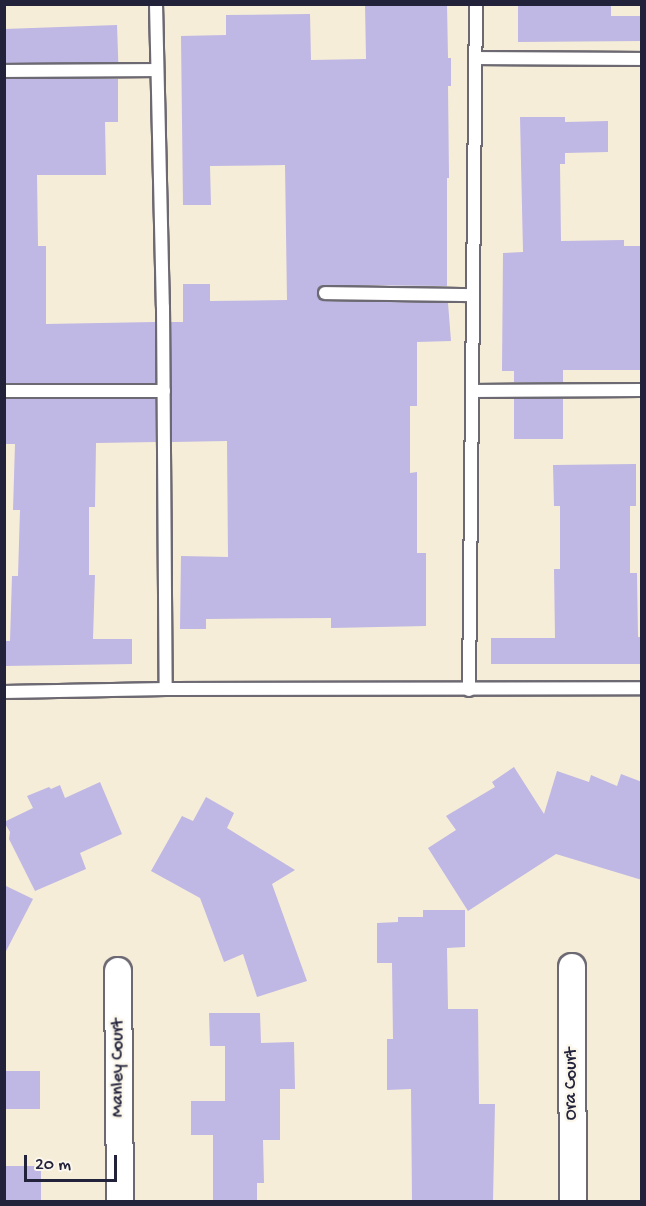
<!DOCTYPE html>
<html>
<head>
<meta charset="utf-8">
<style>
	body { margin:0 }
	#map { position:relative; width:646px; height:1206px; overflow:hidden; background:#f5edd8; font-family:"Gochi Hand",sans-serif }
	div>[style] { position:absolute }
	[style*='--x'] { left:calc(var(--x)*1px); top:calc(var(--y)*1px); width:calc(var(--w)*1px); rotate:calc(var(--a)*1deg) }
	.building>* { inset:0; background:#bfb7e4; transform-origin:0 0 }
	.roads { filter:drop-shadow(2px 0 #6c6972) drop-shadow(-2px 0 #6c6972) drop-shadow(0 2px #6c6972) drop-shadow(0 -2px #6c6972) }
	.service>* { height:12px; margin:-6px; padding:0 6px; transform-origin:6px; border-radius:6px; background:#fff }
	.minor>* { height:26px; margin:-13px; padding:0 13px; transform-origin:13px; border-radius:13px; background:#fff }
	span { translate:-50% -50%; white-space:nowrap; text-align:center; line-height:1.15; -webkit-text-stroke:5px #fbf7ec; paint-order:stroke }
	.street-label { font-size:18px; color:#22223b }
	.frame { position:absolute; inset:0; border:6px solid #22223b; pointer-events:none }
	.scale { position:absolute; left:24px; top:1155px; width:93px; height:27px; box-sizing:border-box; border:3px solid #22223b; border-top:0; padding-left:8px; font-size:18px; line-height:21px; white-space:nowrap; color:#22223b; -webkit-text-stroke:4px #fbf7ec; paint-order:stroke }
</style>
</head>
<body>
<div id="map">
	<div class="building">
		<i style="clip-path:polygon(365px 4px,447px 4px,448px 58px,451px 58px,451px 86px,448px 86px,449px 178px,447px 178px,447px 286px,325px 285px,317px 292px,318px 297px,325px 301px,448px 303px,451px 341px,417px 342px,417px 406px,410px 406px,410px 473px,417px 472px,417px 553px,426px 553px,426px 626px,331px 628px,331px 618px,206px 619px,206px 629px,180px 629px,181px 556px,228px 557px,227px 441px,172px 442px,171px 322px,183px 322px,183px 284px,210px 284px,210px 301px,287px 300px,285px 165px,210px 166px,211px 205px,183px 205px,181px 36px,226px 35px,226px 15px,310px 14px,311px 60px,366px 59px)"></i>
		<i style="clip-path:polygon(518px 4px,611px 4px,611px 16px,642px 16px,642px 41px,518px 42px)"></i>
		<i style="left:117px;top:25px;width:37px;height:113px;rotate:88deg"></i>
		<i style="clip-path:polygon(4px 79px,118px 79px,118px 122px,105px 122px,106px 175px,37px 175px,38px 246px,46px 246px,46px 324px,155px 322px,155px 383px,4px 383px)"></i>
		<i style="clip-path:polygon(520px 117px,565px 117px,565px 122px,608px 121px,608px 152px,565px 153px,565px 164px,560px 164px,561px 241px,624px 240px,624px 246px,642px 246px,642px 370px,563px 370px,563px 382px,514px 382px,514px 371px,502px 371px,503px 253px,523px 252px)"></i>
		<i style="clip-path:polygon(4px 399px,155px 399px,156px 442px,96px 443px,95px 507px,89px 507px,89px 575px,95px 575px,93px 639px,132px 639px,132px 664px,4px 666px,4px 641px,10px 641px,12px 576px,18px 576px,20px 510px,13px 510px,15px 444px,4px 444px)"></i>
		<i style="left:514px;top:399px;width:49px;height:40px"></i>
		<i style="clip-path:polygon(636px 464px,636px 506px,630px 506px,630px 573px,637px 573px,638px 637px,642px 637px,642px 664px,491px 664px,491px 638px,555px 638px,554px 569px,560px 569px,560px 506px,554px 506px,553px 465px)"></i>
		<i style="clip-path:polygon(514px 767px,544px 814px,557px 771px,589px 782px,591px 775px,617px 786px,621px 774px,642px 782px,642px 880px,556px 854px,468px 911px,428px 848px,456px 830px,446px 816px,495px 787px,492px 782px)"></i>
		<i style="clip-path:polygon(100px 782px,122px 834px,80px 853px,86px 869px,35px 891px,9px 839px,10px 832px,4px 822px,33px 808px,27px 796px,49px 787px,51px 789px,60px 785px,65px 798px)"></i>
		<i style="clip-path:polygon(206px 797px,234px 813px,227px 828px,295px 870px,272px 884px,307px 981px,257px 997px,243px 954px,224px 962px,200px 898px,151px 871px,182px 816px,193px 821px)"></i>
		<i style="clip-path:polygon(4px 885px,33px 899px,4px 955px)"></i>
		<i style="clip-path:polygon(423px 910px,465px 910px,465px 947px,447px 948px,448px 1009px,478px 1009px,479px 1104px,495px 1104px,493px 1202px,412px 1202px,411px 1089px,387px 1090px,387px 1039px,393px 1039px,392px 963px,377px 963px,377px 923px,398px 922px,398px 917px,423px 917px)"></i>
		<i style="clip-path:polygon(209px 1013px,260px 1013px,261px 1043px,294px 1042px,295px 1089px,280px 1089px,280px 1140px,263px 1140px,264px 1183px,257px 1183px,257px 1202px,213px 1202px,213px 1135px,191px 1135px,191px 1101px,225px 1101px,225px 1046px,210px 1046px)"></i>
		<i style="left:4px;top:1071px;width:36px;height:38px"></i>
		<i style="left:4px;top:1166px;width:37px;height:36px"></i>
	</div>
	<div class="roads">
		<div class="service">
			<i style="--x:156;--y:4;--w:303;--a:88.7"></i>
			<i style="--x:163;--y:307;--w:382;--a:89.6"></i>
			<i style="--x:475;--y:58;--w:167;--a:0.3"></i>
			<i style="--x:4;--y:71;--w:153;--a:-0.4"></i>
			<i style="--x:325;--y:293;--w:148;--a:0.8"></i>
			<i style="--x:4;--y:391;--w:160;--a:0"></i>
			<i style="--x:472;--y:391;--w:170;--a:-0.3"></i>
			<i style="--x:469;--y:690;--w:686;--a:-89.42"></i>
			<i style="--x:4;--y:692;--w:162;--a:-1.1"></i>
			<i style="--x:166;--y:689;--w:476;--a:-0.1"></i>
		</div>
		<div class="minor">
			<i style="--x:572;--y:967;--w:235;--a:89.8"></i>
			<i style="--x:118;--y:971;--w:231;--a:89.5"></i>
		</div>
	</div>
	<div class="street-label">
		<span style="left:119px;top:1068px;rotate:-90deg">Manley Court</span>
		<span style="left:572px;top:1084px;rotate:-90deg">Ora Court</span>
	</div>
	<div class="frame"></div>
	<div class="scale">20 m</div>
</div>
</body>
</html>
